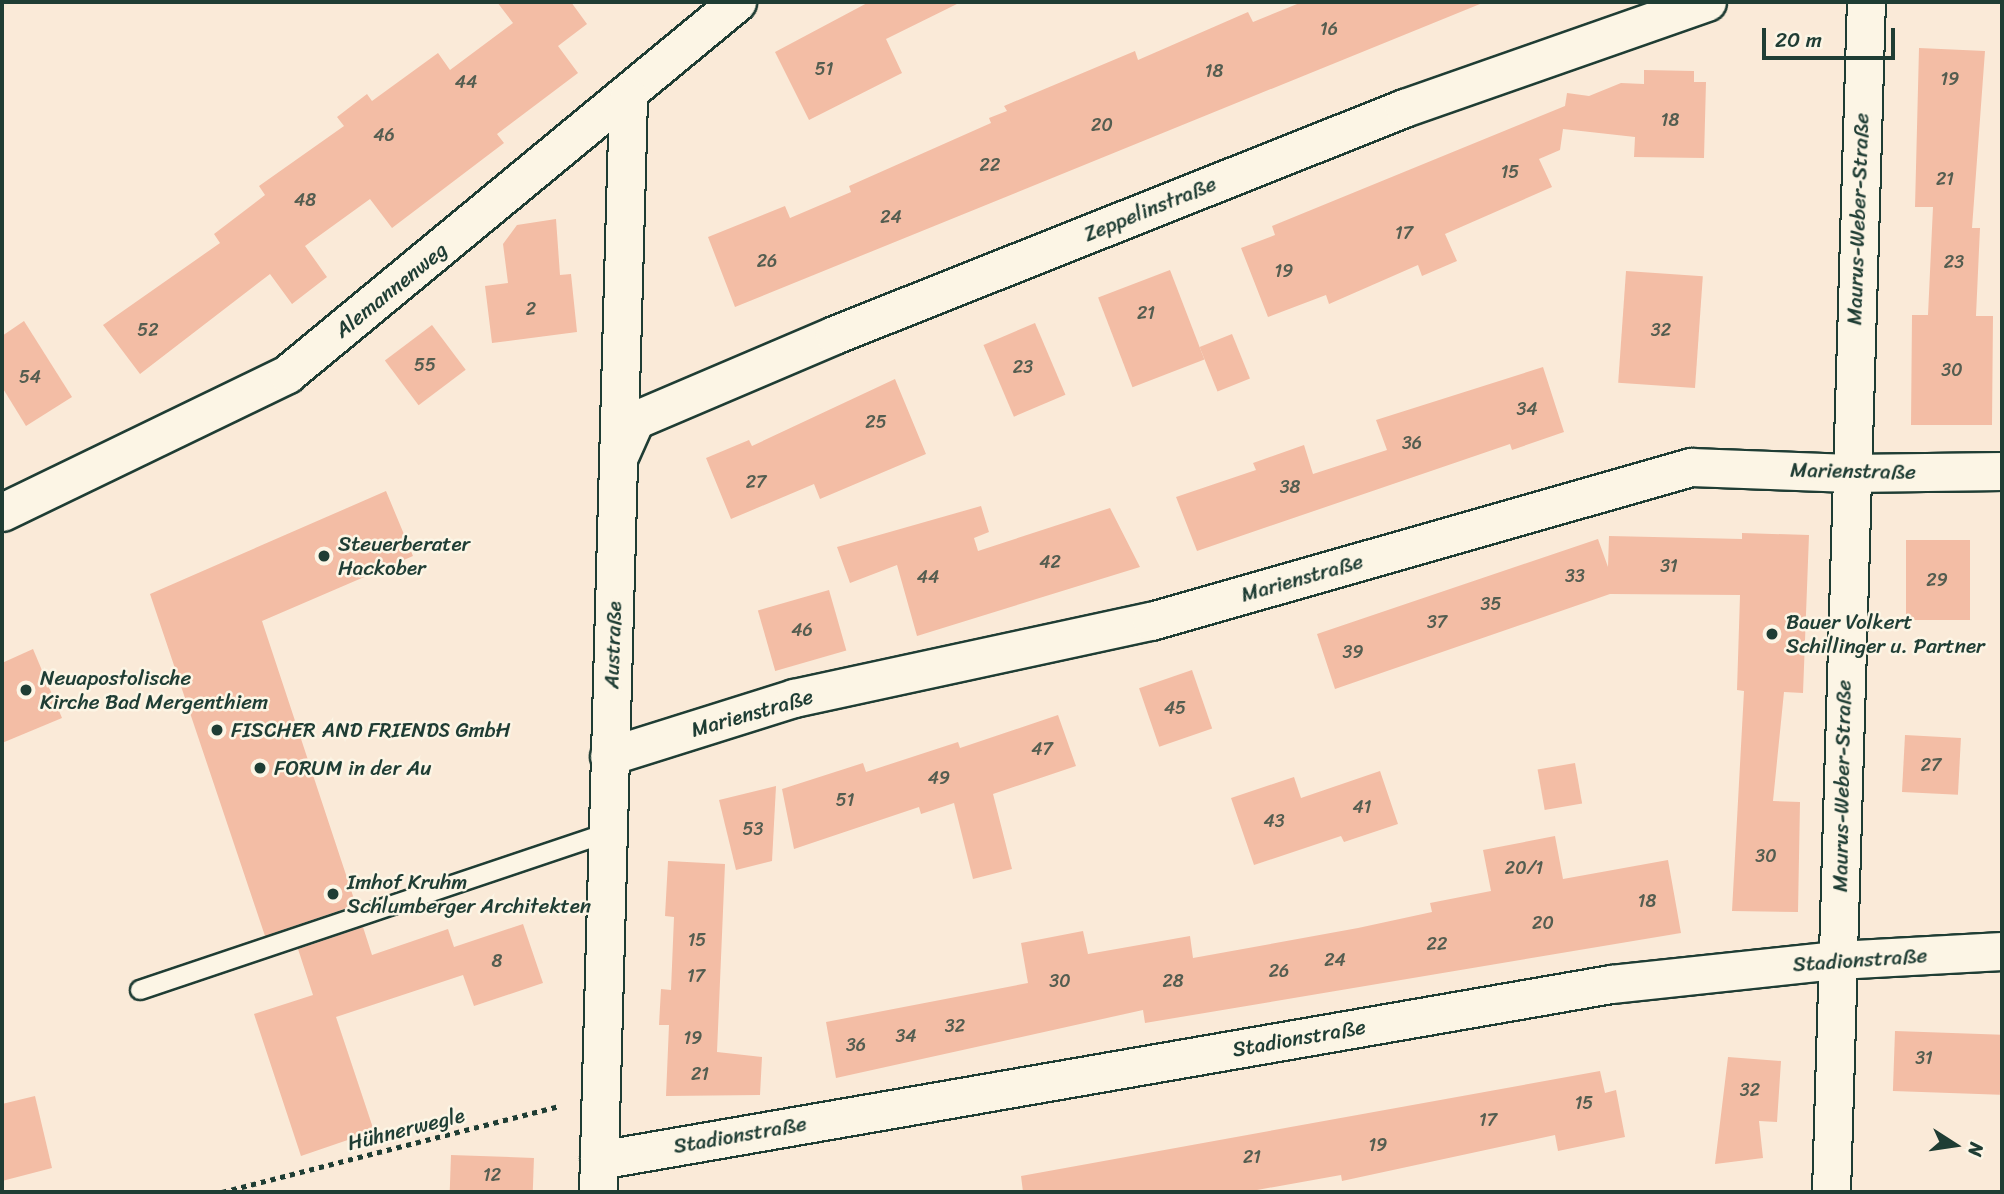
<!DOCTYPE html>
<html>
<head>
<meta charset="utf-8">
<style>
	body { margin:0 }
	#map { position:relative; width:2004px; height:1194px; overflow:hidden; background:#faead8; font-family:Sriracha,sans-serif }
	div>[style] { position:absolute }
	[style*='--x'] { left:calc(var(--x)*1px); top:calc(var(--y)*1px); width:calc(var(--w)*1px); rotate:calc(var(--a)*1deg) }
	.building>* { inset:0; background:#f3bda5; transform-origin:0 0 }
	.path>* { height:4.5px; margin-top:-2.25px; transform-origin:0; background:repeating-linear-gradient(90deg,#1f3d34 0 5px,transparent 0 10px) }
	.roads { filter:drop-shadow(2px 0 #1f3d34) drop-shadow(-2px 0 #1f3d34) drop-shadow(0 2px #1f3d34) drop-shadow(0 -2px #1f3d34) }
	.lane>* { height:18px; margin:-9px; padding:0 9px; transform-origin:9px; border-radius:9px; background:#fcf5e5 }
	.street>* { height:37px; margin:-18.5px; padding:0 18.5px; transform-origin:18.5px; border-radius:18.5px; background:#fcf5e5 }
	.dots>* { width:19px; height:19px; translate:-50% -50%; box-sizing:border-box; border:4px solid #fcf5e5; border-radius:50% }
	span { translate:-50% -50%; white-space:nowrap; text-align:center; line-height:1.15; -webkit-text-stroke:5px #fcf5e5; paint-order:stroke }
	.number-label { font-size:18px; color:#545d50 }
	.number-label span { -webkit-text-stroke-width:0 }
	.street-label { font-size:21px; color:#1f3d34 }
	.poi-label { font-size:21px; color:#1f3d34 }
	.left { translate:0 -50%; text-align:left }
	.frame { position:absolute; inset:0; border:4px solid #1f3d34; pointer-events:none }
	.north { position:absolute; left:1920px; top:1110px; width:70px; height:70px; -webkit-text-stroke:5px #fcf5e5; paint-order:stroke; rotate:102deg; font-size:19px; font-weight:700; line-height:28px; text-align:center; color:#1f3d34 }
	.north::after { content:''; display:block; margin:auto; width:24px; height:32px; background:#1f3d34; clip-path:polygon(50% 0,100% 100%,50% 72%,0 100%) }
	.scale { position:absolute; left:1762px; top:28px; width:133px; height:32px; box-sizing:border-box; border:4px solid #1f3d34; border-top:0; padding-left:9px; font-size:21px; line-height:24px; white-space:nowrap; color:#1f3d34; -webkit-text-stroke:5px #fcf5e5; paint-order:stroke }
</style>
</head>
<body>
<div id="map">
	<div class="building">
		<i style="clip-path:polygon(497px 2px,571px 2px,587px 24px,558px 46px,578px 73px,497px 134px,504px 143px,392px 228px,370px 199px,305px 246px,327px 277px,292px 304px,270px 274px,140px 374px,103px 325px,220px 243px,214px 234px,265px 195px,259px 186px,344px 126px,337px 117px,367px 94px,372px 101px,438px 53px,450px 70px,513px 23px)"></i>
		<i style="clip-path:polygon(869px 2px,961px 2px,886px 39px,902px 73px,809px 120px,775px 52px)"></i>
		<i style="clip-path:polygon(1302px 2px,1485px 2px,735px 307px,708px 237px,785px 206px,790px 218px,851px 192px,849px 186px,991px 123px,989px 118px,1007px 111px,1004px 106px,1135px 51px,1138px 60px,1248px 12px,1253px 22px)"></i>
		<i style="clip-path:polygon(1919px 48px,1985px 51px,1972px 228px,1980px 228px,1976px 316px,1993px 316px,1992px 425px,1911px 425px,1912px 315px,1928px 315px,1933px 207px,1915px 207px)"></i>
		<i style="clip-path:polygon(1644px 70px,1694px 71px,1694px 82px,1706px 82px,1704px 158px,1634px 157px,1635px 137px,1563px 129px,1560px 150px,1539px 159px,1552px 187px,1445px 234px,1457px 261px,1422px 276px,1418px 265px,1329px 304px,1326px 295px,1268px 317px,1241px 248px,1275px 235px,1272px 226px,1565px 106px,1567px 93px,1589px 96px,1621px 83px,1644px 84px)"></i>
		<i style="clip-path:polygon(556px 219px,560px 275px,571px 274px,577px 332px,492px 343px,485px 286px,508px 283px,503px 244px,517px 225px)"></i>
		<i style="left:1170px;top:270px;width:96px;height:77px;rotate:69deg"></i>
		<i style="left:1626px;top:271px;width:77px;height:112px;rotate:4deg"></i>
		<i style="clip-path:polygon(24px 321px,72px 397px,26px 426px,2px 387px,2px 336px)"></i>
		<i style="left:1035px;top:323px;width:78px;height:56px;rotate:67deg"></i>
		<i style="left:432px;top:325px;width:56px;height:59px;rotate:53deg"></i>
		<i style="left:1232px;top:334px;width:48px;height:35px;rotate:68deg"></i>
		<i style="clip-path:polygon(1543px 367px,1564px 432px,1512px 450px,1510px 444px,1197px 551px,1176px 497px,1256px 470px,1253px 463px,1304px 445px,1313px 474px,1387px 450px,1376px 420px)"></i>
		<i style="clip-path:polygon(895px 379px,926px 454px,820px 499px,814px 484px,731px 519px,706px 458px,749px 440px,752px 446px)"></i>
		<i style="clip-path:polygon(386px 491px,413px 556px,262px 621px,356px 905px,265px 936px,150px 594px)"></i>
		<i style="clip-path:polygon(981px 506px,989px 532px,974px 538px,978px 551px,1110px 508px,1140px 567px,917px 636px,897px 565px,850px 583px,837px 547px)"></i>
		<i style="clip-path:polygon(1742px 533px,1809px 535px,1803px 693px,1784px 692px,1773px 801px,1800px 802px,1798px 912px,1732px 911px,1744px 691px,1737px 690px,1740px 595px,1610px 594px,1335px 689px,1317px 634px,1598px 539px,1608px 567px,1609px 536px,1742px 539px)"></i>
		<i style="left:1906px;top:540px;width:64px;height:80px"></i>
		<i style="left:829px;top:590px;width:63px;height:74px;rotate:74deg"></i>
		<i style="clip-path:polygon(33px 649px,62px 718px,2px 743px,2px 663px)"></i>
		<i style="left:1192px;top:670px;width:62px;height:56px;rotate:71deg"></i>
		<i style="clip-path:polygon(1058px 715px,1076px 766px,993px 794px,1012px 869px,973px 879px,954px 803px,921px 814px,919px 807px,794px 849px,782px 789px,863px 763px,866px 772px,958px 742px,960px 748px)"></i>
		<i style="left:1905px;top:735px;width:56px;height:57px;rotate:3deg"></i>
		<i style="left:1575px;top:763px;width:41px;height:38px;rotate:80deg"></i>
		<i style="clip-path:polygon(1380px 771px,1398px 824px,1344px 842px,1341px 836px,1254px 865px,1231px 798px,1294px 777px,1301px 798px)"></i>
		<i style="clip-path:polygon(776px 786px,772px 861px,736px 870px,719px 800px)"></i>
		<i style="clip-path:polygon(1555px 836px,1563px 879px,1668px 860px,1681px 933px,1145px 1023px,1143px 1010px,836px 1078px,826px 1022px,1028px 983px,1021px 943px,1083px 931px,1088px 954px,1190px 936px,1193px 958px,1358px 928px,1432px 912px,1430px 903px,1491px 891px,1483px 850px)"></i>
		<i style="clip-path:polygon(668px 861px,725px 864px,717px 1052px,762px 1057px,760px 1095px,666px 1096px,669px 1025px,659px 1025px,661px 989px,671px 990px,674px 917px,665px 916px)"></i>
		<i style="clip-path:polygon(523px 924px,543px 983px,474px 1006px,463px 975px,336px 1017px,374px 1131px,301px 1156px,254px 1014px,313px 995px,298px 949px,363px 927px,372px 955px,448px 929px,454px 947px)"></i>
		<i style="left:1895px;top:1031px;width:107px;height:60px;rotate:2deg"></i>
		<i style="clip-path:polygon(1728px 1057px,1781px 1061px,1777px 1122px,1759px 1121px,1763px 1158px,1715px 1164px)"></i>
		<i style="clip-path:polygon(1600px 1071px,1605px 1093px,1616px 1090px,1625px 1137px,1558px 1151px,1555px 1135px,1342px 1181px,1341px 1175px,1246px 1192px,1023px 1192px,1021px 1176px)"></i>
		<i style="clip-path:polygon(35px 1096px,52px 1168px,2px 1181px,2px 1104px)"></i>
		<i style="left:451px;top:1155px;width:83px;height:37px;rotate:2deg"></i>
	</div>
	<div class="path">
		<i style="--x:222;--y:1192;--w:349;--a:-14.3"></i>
	</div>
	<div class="roads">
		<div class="lane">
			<i style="--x:140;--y:990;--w:492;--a:-18.6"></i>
		</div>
		<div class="street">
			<i style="--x:620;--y:454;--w:37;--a:-66"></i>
			<i style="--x:635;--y:420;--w:216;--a:-23.1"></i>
			<i style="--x:834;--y:335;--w:614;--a:-21.71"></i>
			<i style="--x:1404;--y:108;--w:321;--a:-19.3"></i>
			<i style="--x:2;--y:512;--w:317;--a:-25.8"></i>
			<i style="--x:287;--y:374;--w:584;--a:-39.58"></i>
			<i style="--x:609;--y:756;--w:194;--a:-17.4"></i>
			<i style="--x:794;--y:698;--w:365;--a:-12.2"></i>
			<i style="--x:1151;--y:621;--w:562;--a:-15.92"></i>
			<i style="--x:1691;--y:467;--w:159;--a:2.2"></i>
			<i style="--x:1850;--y:473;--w:152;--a:-0.8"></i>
			<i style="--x:599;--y:1160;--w:1027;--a:-9.87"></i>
			<i style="--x:1611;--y:984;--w:227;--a:-6.1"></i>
			<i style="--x:1837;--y:960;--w:165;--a:-3.1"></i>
			<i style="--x:598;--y:1192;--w:1095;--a:-88.43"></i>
			<i style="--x:1831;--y:1192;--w:1191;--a:-88.32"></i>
		</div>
	</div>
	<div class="dots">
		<i style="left:324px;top:556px;background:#1f3d34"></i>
		<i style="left:1772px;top:634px;background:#1f3d34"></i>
		<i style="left:26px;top:690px;background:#1f3d34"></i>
		<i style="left:217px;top:730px;background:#1f3d34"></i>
		<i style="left:260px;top:768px;background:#1f3d34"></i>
		<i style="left:333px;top:894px;background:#1f3d34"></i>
	</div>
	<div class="number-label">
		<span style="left:1329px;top:29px">16</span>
		<span style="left:824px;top:69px">51</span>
		<span style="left:1214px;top:71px">18</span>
		<span style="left:1950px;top:79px">19</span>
		<span style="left:466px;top:82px">44</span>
		<span style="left:1670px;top:120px">18</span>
		<span style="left:1102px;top:125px">20</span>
		<span style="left:384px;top:135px">46</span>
		<span style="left:990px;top:165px">22</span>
		<span style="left:1510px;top:172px">15</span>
		<span style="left:1945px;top:179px">21</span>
		<span style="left:305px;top:200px">48</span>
		<span style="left:891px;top:217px">24</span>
		<span style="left:1404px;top:233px">17</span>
		<span style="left:767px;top:261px">26</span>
		<span style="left:1954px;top:262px">23</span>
		<span style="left:1284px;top:271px">19</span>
		<span style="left:531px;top:309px">2</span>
		<span style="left:1146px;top:313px">21</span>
		<span style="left:148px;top:330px">52</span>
		<span style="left:1661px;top:330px">32</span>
		<span style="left:425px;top:365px">55</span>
		<span style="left:1023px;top:367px">23</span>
		<span style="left:1952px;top:370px">30</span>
		<span style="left:30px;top:377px">54</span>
		<span style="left:1527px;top:409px">34</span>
		<span style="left:876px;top:422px">25</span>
		<span style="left:1412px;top:443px">36</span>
		<span style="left:756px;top:482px">27</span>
		<span style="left:1290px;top:487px">38</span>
		<span style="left:1050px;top:562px">42</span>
		<span style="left:1669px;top:566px">31</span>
		<span style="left:1575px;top:576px">33</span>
		<span style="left:928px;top:577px">44</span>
		<span style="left:1937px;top:580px">29</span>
		<span style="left:1491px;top:604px">35</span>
		<span style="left:1437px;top:622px">37</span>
		<span style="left:802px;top:630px">46</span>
		<span style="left:1353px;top:652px">39</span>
		<span style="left:1175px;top:708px">45</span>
		<span style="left:1042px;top:749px">47</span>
		<span style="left:1931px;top:765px">27</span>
		<span style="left:939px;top:778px">49</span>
		<span style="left:845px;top:800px">51</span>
		<span style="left:1362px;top:807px">41</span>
		<span style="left:1274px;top:821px">43</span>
		<span style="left:753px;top:829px">53</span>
		<span style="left:1766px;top:856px">30</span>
		<span style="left:1524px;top:868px">20/1</span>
		<span style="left:1647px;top:901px">18</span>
		<span style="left:1543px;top:923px">20</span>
		<span style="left:697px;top:940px">15</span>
		<span style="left:1437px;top:944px">22</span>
		<span style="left:1335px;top:960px">24</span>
		<span style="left:497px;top:961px">8</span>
		<span style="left:1279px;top:971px">26</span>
		<span style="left:696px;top:976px">17</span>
		<span style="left:1060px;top:981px">30</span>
		<span style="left:1173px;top:981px">28</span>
		<span style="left:955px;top:1026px">32</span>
		<span style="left:906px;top:1036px">34</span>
		<span style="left:693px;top:1038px">19</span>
		<span style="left:856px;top:1045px">36</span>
		<span style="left:1924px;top:1058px">31</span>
		<span style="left:700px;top:1074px">21</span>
		<span style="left:1750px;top:1090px">32</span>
		<span style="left:1584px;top:1103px">15</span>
		<span style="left:1488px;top:1120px">17</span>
		<span style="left:1378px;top:1145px">19</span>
		<span style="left:1252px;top:1157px">21</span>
		<span style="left:492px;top:1175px">12</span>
	</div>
	<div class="street-label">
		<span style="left:1150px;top:209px;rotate:-22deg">Zeppelinstraße</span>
		<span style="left:1858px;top:219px;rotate:-88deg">Maurus-Weber-Straße</span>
		<span style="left:391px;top:290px;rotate:-39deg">Alemannenweg</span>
		<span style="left:1853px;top:471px;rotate:1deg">Marienstraße</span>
		<span style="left:1302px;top:578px;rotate:-16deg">Marienstraße</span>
		<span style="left:613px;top:645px;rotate:-88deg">Austraße</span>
		<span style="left:752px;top:713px;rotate:-16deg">Marienstraße</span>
		<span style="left:1842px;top:786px;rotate:-89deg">Maurus-Weber-Straße</span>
		<span style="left:1860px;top:960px;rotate:-4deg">Stadionstraße</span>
		<span style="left:1299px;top:1038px;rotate:-10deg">Stadionstraße</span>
		<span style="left:406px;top:1129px;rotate:-14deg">Hühnerwegle</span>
		<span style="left:740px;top:1135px;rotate:-10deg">Stadionstraße</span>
	</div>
	<div class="poi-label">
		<span class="left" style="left:338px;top:556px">Steuerberater<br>Hackober</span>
		<span class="left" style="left:1786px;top:634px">Bauer Volkert<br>Schillinger u. Partner</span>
		<span class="left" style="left:40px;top:690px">Neuapostolische<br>Kirche Bad Mergenthiem</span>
		<span class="left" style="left:231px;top:730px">FISCHER AND FRIENDS GmbH</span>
		<span class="left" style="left:274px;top:768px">FORUM in der Au</span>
		<span class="left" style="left:347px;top:894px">Imhof Kruhm<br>Schlumberger Architekten</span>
	</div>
	<div class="frame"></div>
	<div class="north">N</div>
	<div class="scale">20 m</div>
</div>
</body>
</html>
